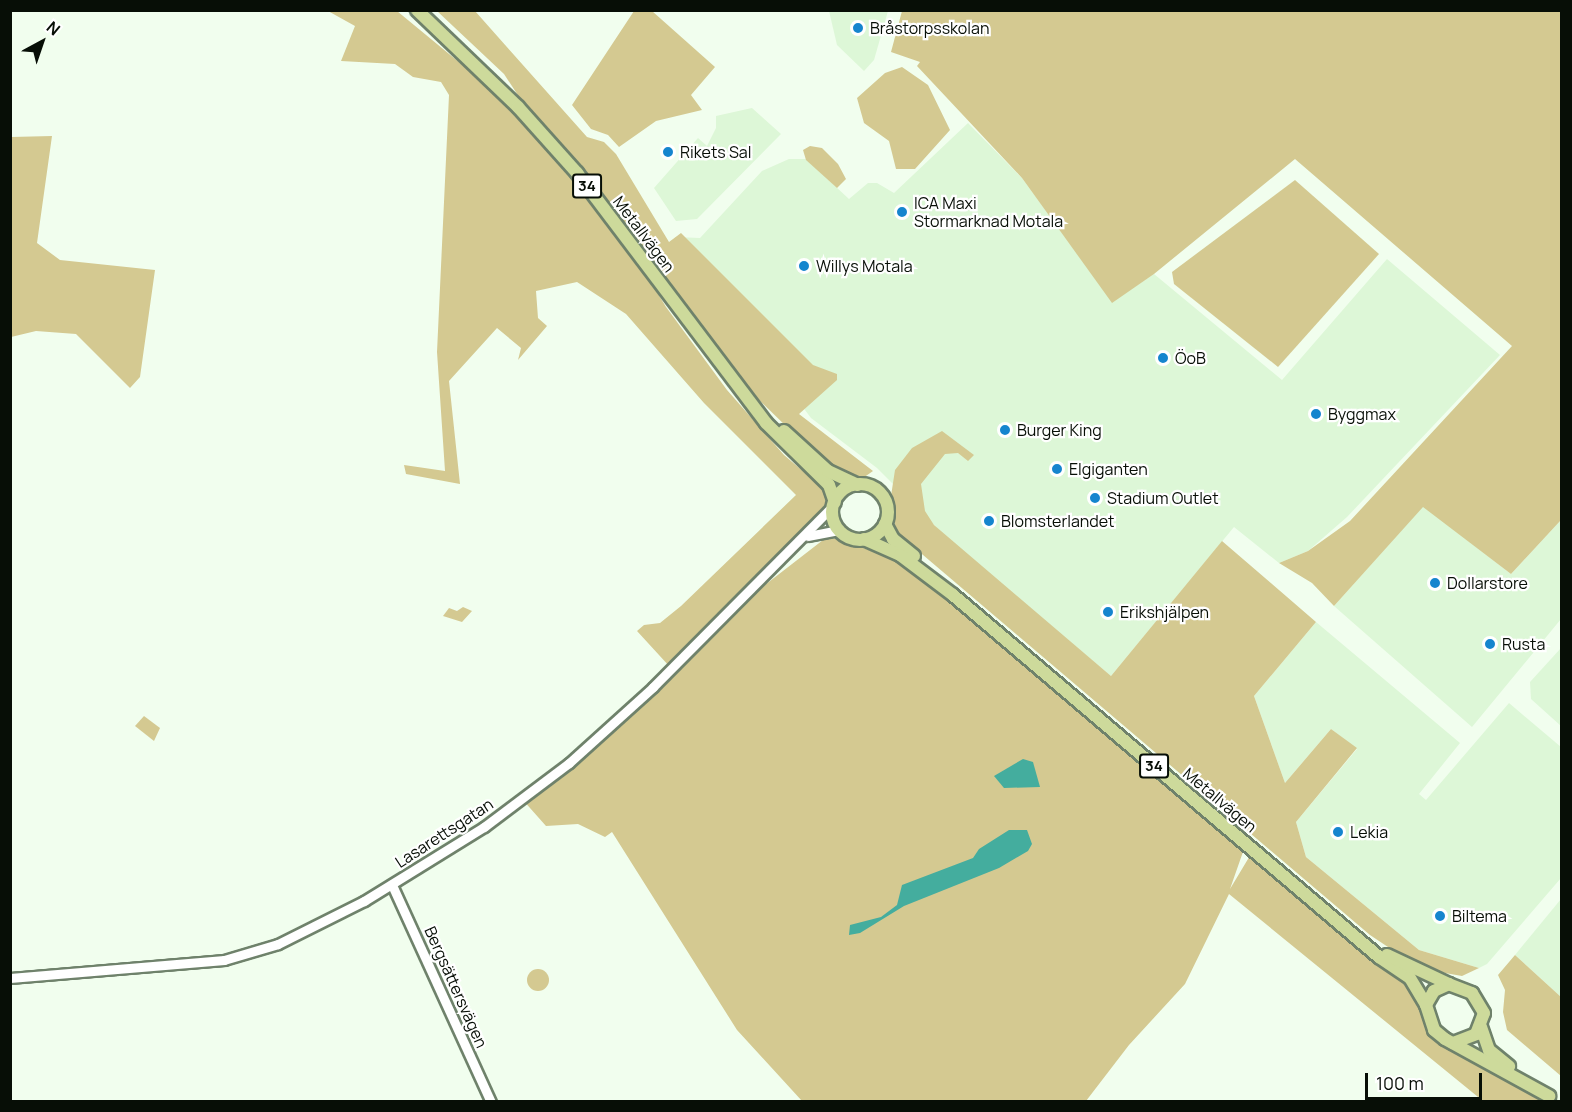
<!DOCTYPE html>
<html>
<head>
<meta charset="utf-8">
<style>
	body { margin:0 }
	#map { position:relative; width:1572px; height:1112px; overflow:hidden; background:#f1feee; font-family:Manrope,sans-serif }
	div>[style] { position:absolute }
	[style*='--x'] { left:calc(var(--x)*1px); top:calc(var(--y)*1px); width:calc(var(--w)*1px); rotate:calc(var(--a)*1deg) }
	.built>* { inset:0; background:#ddf7d7 }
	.green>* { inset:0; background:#d4c991 }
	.round { border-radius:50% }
	.water>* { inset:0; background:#44ad9e }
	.roads { filter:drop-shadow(2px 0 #6f826b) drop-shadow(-2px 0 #6f826b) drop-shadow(0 2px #6f826b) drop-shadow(0 -2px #6f826b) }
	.tertiary>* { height:9px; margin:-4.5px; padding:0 4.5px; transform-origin:4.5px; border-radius:4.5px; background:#fff }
	.primary>* { height:12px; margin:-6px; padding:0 6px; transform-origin:6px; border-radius:6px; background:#cdda9b }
	.primary>.ring { margin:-6px; padding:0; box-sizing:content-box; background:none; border:12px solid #cdda9b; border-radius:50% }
	.dots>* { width:16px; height:16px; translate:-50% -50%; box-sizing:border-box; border:3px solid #fff; border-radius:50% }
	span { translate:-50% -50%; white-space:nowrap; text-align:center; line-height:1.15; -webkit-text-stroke:4.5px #fff; paint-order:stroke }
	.shield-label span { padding:2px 4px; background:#fff; border:2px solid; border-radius:4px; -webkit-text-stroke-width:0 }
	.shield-label { font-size:15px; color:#070e06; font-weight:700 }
	.poi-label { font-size:16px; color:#070e06 }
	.left { translate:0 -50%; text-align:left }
	.street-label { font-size:16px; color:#070e06 }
	.frame { position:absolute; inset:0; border:12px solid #070e06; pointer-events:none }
	.north { position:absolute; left:12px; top:12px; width:60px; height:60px; -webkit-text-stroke:4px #fff; paint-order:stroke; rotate:40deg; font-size:16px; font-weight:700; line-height:24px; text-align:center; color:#070e06 }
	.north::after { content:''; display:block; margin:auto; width:21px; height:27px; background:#070e06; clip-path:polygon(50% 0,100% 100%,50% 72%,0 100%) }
	.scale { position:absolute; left:1365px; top:1073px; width:117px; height:27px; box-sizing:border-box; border:3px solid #070e06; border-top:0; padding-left:8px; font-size:18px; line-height:21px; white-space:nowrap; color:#070e06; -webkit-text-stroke:4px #fff; paint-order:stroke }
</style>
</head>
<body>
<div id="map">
	<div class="built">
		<i style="clip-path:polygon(829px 11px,888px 11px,874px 60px,864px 71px,837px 45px)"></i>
		<i style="clip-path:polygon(752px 108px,781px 134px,697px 219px,676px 221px,654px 188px,698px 138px,707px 146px,716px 128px,716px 116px)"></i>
		<i style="clip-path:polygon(968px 123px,1022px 178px,1112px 302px,1154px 274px,1282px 380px,1387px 259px,1500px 355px,1347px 517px,1308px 551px,1279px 563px,1234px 527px,1111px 676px,951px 542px,877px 468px,811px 418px,675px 237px,700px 238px,762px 171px,789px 159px,806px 159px,849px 199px,868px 183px,877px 183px,894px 193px)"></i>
		<i style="clip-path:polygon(1423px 506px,1511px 574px,1561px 520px,1561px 619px,1472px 727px,1334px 606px)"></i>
		<i style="clip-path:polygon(1316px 622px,1460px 743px,1419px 794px,1426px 800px,1509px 703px,1561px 747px,1561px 878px,1487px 964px,1479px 968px,1419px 950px,1306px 857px,1296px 822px,1357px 749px,1331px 729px,1285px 783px,1254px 696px)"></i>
		<i style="clip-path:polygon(1561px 648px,1561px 726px,1531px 699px,1530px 682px)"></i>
		<i style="clip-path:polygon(1561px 899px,1561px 997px,1515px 955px)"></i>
	</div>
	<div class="green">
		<i style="clip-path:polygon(328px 11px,397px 11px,540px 129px,504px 74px,437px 11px,475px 11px,587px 137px,604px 142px,616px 154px,669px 242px,681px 233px,813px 365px,837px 374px,837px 380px,799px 414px,873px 471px,863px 478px,828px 467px,757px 398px,605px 206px,666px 307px,727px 390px,784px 455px,825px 490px,825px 506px,820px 516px,729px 613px,823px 540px,838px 538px,907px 565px,1244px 849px,1230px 889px,1251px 854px,1411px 984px,1423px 1020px,1434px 1036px,1543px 1101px,1483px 1101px,1229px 894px,1185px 984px,1129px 1045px,1086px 1101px,802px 1101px,737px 1030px,612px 832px,605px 837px,578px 824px,546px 826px,522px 799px,670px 667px,637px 631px,644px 625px,660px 623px,681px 606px,796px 495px,704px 403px,626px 314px,577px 282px,536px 291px,538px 318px,547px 326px,518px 360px,521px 348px,497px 328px,449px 381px,460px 484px,406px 474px,404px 465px,445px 471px,437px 352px,449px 95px,441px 82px,413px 77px,395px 64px,341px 61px,355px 26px)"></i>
		<i style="clip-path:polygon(634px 11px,652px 11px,715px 67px,691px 95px,702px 110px,656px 121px,619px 147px,608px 135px,591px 129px,572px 105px)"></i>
		<i style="clip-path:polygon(902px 11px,1561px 11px,1561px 520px,1511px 574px,1423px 507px,1334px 606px,1312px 583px,1279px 563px,1308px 551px,1350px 521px,1512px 346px,1295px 159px,1154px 274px,1112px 303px,1022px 178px,917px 66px,920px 62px,891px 52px)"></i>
		<i style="clip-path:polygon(902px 67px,928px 85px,950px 130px,915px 169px,896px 169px,889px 141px,864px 123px,857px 98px,885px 73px)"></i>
		<i style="clip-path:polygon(52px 136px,37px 243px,60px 260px,155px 270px,140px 377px,130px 388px,76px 334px,36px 331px,11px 337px,11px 137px)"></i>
		<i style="clip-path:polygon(810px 146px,822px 148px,838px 164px,846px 179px,837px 188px,806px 160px,803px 150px)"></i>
		<i style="clip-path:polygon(1295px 180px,1379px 254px,1278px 367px,1174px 284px,1172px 272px)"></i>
		<i style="clip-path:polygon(942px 431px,974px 455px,968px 461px,958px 453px,945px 454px,921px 484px,925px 511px,934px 525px,1111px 676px,1222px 541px,1316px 622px,1254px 696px,1285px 783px,1331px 729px,1357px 748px,1296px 822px,1306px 857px,1419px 950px,1479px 968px,1462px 976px,1445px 973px,1403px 957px,1370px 935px,896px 532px,891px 496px,895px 470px,912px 448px)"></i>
		<i style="clip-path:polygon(463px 607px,472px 611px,462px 622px,443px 616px,449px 608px,457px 611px)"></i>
		<i style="clip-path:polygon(144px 716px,160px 728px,154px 741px,135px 726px)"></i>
		<i style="clip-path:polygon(1515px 955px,1561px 997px,1561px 1076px,1507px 1030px,1503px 1012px,1505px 990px,1498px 975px)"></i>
		<i class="round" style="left:527px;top:969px;width:22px;height:22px"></i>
	</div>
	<div class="water">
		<i style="clip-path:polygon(1023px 759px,1033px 762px,1040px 787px,1004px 788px,994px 776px)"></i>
		<i style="clip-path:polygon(1009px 830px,1027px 830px,1032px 844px,1028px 851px,999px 868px,904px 906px,860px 933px,849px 935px,850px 925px,881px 917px,897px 905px,902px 885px,973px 858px,979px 849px)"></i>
	</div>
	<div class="roads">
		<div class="tertiary">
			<i style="--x:808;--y:536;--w:32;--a:-11"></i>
			<i style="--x:392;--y:885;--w:239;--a:65.5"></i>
			<i style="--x:10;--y:978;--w:215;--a:-4.8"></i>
			<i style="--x:224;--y:960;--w:56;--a:-16.5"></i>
			<i style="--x:278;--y:944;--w:96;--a:-26.6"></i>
			<i style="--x:364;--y:901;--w:141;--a:-31.7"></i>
			<i style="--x:484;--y:827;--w:106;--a:-37"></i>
			<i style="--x:569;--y:763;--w:113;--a:-42.1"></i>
			<i style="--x:653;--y:687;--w:255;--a:-45.2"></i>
		</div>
		<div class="primary">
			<i style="--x:417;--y:10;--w:140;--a:43.8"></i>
			<i style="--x:518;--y:107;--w:89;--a:48.2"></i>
			<i style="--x:577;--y:173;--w:313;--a:52.9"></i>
			<i style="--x:766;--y:423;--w:88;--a:44.5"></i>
			<i style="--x:829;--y:485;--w:18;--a:71"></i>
			<i style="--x:784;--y:431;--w:59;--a:42.3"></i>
			<i style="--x:828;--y:471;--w:33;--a:25"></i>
			<i class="ring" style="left:832px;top:484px;width:44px;height:44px"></i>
			<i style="--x:885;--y:524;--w:17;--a:62"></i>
			<i style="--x:893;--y:539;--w:27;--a:39"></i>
			<i style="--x:864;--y:539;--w:39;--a:24"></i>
			<i style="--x:900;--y:555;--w:66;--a:37"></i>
			<i style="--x:953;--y:595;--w:559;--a:40.36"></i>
			<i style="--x:1379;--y:957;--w:37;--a:34"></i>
			<i style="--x:1410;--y:978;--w:31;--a:59"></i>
			<i style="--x:1387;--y:955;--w:68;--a:25.1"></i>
			<i style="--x:1481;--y:1027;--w:24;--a:71"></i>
			<i style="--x:1489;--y:1050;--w:26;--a:39"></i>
			<i style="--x:1453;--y:1043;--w:25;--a:-21"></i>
			<i style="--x:1476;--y:1034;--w:22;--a:-69"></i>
			<i style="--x:1484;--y:1013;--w:23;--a:-121"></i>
			<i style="--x:1472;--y:993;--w:25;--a:-159"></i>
			<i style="--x:1449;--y:984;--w:17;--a:155"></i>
			<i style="--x:1434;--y:991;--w:16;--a:120"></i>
			<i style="--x:1426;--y:1005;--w:26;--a:72"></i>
			<i style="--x:1434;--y:1030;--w:14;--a:39"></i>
			<i style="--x:1445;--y:1039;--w:119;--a:28.7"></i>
		</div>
	</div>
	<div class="dots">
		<i style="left:858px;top:28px;background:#1585ce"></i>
		<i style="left:668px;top:152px;background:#1585ce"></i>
		<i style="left:902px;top:212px;background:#1585ce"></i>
		<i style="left:804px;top:266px;background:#1585ce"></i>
		<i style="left:1163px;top:358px;background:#1585ce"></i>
		<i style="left:1316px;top:414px;background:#1585ce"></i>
		<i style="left:1005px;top:430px;background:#1585ce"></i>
		<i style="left:1057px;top:469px;background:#1585ce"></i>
		<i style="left:1095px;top:498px;background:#1585ce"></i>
		<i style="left:989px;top:521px;background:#1585ce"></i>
		<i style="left:1435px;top:583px;background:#1585ce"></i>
		<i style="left:1108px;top:612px;background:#1585ce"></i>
		<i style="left:1490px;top:644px;background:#1585ce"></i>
		<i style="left:1338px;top:832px;background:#1585ce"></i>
		<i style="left:1440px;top:916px;background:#1585ce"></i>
	</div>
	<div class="shield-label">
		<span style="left:587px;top:186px">34</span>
		<span style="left:1154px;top:766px">34</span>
	</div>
	<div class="poi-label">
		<span class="left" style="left:870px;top:28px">Bråstorpsskolan</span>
		<span class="left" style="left:680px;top:152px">Rikets Sal</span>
		<span class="left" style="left:914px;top:212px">ICA Maxi<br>Stormarknad Motala</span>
		<span class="left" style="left:816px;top:266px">Willys Motala</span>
		<span class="left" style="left:1175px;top:358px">ÖoB</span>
		<span class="left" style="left:1328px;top:414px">Byggmax</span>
		<span class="left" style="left:1017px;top:430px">Burger King</span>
		<span class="left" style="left:1069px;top:469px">Elgiganten</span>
		<span class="left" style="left:1107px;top:498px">Stadium Outlet</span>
		<span class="left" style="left:1001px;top:521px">Blomsterlandet</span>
		<span class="left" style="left:1447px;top:583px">Dollarstore</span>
		<span class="left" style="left:1120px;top:612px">Erikshjälpen</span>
		<span class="left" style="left:1502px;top:644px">Rusta</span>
		<span class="left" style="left:1350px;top:832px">Lekia</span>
		<span class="left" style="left:1452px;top:916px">Biltema</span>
	</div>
	<div class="street-label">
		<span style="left:644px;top:234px;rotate:53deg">Metallvägen</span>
		<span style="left:1220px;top:800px;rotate:40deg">Metallvägen</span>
		<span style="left:444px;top:833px;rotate:-33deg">Lasarettsgatan</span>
		<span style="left:456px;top:987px;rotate:66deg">Bergsättersvägen</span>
	</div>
	<div class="frame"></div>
	<div class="north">N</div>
	<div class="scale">100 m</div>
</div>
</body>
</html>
